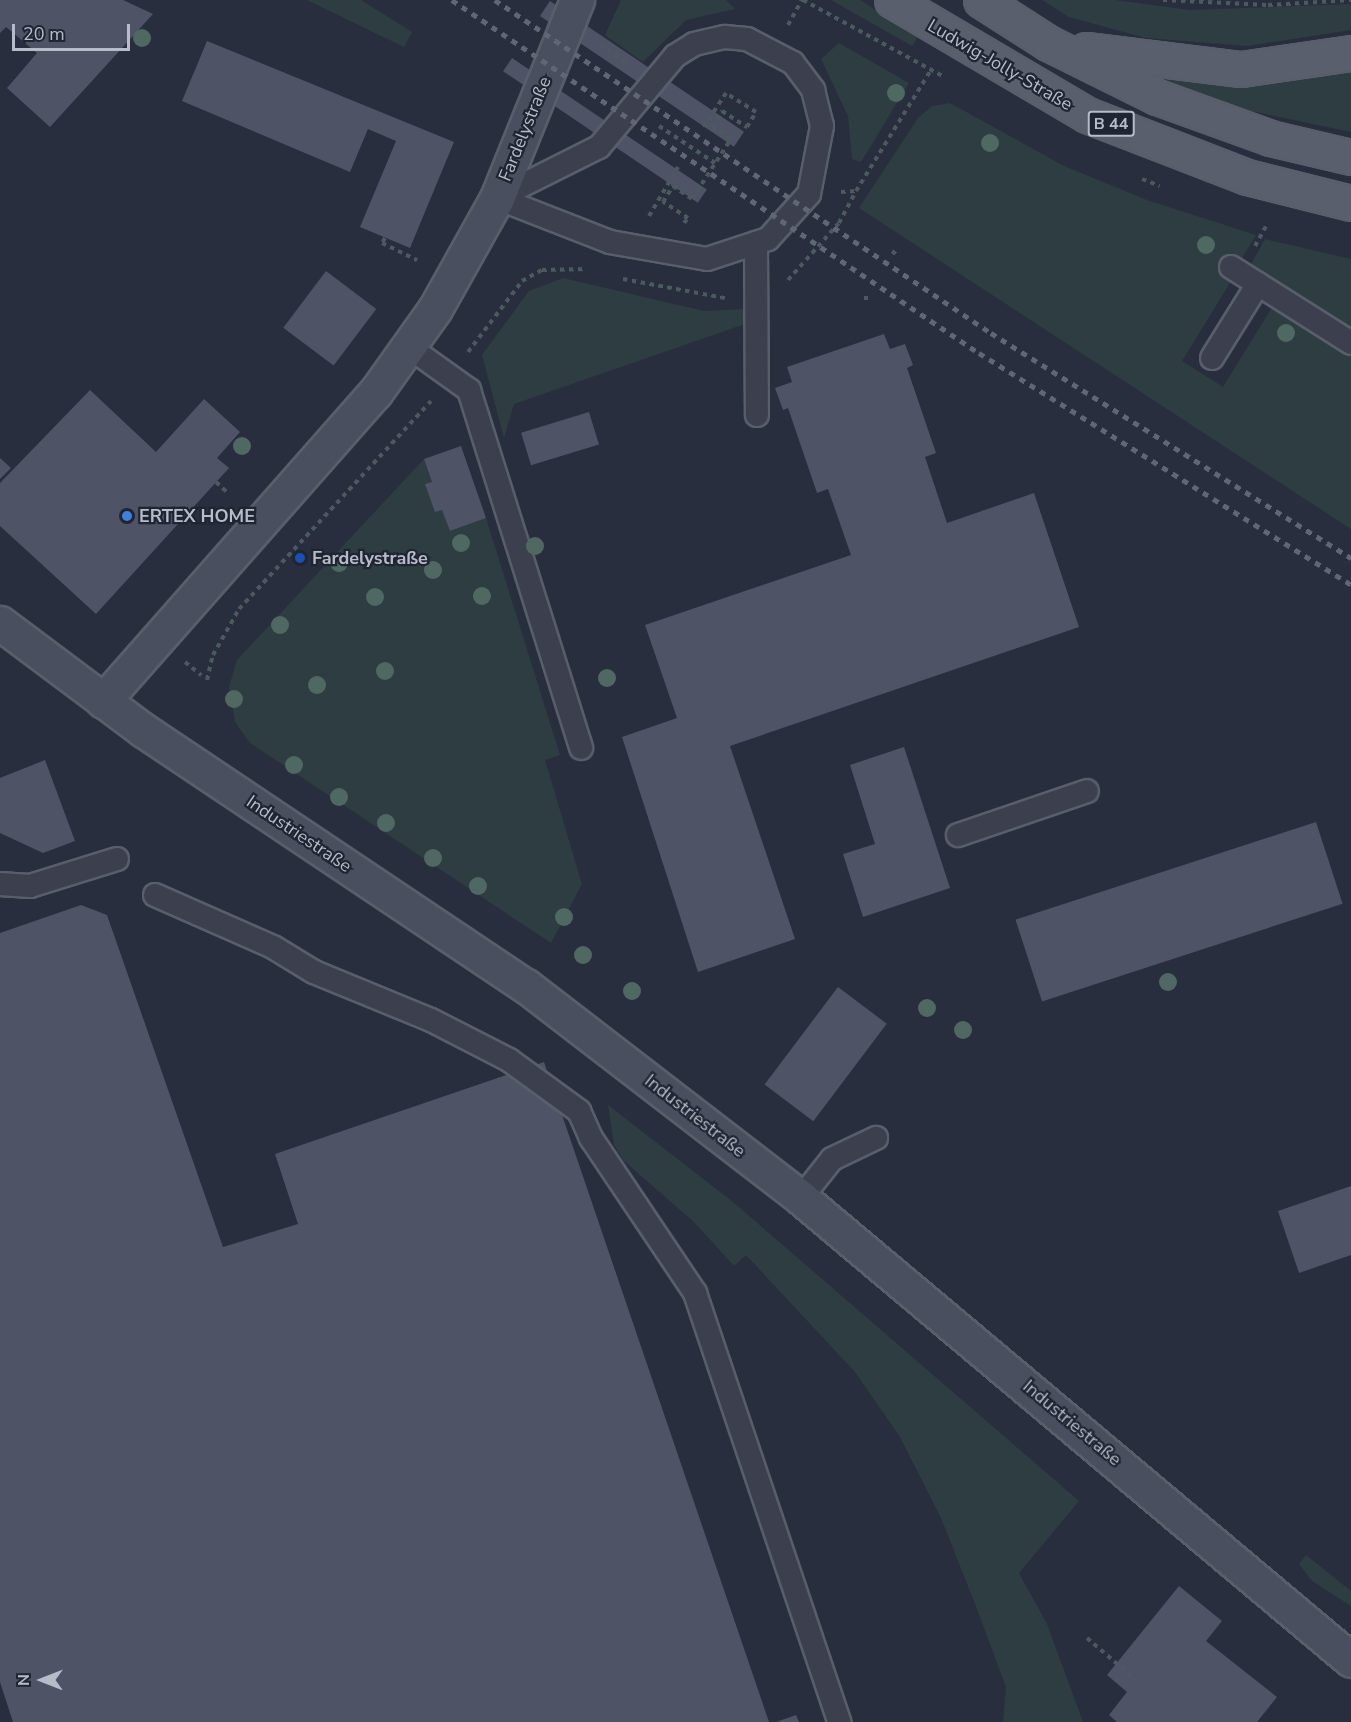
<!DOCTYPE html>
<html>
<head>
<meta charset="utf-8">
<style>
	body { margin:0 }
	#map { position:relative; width:1351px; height:1722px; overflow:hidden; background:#282e3d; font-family:"Nunito Sans",sans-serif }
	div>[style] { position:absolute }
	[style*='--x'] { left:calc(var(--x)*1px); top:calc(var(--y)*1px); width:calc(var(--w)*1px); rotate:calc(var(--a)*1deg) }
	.green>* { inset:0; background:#2d3d42 }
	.building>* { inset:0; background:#4e5466; transform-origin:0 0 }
	.path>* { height:4px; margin-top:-2px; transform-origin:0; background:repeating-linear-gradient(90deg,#4c5a60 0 4.5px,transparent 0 9px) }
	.roads { filter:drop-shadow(2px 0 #595e6b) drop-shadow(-2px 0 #595e6b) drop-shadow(0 2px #595e6b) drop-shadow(0 -2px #595e6b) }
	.lane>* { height:22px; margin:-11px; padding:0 11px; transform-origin:11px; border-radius:11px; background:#3c404e }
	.secondary>* { height:33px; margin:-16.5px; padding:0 16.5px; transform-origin:16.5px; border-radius:16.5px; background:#4a4f60 }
	.primary>* { height:33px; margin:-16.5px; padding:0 16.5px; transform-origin:16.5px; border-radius:16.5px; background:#5a5f6d }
	.rail>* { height:4.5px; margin-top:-2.25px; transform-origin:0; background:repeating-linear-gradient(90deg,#606676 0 6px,transparent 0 12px) }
	.trees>* { width:18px; height:18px; margin:-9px; border-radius:50%; background:#506862 }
	.dots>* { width:16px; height:16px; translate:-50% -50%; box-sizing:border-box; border:3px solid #202533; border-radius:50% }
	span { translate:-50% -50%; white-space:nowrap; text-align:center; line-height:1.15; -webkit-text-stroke:4.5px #202533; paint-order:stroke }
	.shield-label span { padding:2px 4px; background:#202533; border:2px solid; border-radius:4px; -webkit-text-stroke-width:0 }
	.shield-label { font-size:16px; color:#b8bcc8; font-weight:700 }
	.street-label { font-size:18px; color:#b8bcc8 }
	.poi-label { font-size:18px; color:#b8bcc8; font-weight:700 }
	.left { translate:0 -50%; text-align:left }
	.north { position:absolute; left:12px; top:1650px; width:60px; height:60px; -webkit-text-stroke:4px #202533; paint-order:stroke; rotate:270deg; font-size:16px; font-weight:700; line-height:24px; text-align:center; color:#b8bcc8 }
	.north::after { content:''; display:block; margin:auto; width:21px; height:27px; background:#b8bcc8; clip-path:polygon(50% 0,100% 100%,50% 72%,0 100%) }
	.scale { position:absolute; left:12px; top:24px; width:118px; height:27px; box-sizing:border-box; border:3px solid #b8bcc8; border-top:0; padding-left:8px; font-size:18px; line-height:21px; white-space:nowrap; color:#b8bcc8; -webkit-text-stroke:4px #202533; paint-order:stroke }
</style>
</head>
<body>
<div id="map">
	<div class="green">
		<i style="clip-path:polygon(307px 0,361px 0,412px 32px,404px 47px)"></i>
		<i style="clip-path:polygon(621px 0,726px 0,735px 9px,686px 20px,643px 62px,605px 35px)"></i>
		<i style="clip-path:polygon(831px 0,860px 0,917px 37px,915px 42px,912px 46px)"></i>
		<i style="clip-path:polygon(1042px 0,1115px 0,1190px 10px,1351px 4px,1351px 30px,1247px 46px,1146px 38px,1069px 17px)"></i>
		<i style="clip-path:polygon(839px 43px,909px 83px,861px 162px,852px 159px,848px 116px,821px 59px)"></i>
		<i style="clip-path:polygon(1351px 70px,1351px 132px,1198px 100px,1144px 81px,1149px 73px,1243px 80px)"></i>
		<i style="clip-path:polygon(950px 103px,1064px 166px,1147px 200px,1256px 235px,1241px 260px,1230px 254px,1220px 271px,1233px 278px,1182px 361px,1223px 387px,1274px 304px,1351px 356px,1351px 529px,859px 208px,918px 118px,932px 106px)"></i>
		<i style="clip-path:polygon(1265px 239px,1351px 259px,1351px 327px,1251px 264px)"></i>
		<i style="clip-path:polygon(563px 278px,704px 311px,745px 309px,745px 324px,514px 404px,504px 438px,482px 355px,529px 291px)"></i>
		<i style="clip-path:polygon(424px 459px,450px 531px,486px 518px,560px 755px,545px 760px,582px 884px,551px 943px,250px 743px,235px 722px,229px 687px,237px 660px)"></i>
		<i style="clip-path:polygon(608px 1105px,733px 1202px,1079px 1501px,1019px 1573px,1047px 1624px,1083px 1722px,1003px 1722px,1006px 1687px,977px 1609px,941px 1518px,900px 1437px,855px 1372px,746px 1255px,734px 1266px,694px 1222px,624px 1161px,614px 1145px)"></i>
		<i style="clip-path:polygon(1306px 1555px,1351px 1591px,1351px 1606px,1312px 1581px,1299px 1564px)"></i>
	</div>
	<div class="building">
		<i style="clip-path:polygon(0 0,123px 0,153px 14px,50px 127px,7px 88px,37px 53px,6px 27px,0 33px)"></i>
		<i style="left:550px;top:1px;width:234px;height:18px;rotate:34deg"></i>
		<i style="clip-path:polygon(207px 41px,454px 142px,410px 248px,360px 227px,396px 141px,368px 129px,350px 172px,182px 101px)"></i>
		<i style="left:512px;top:58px;width:235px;height:16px;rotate:34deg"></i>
		<i style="left:326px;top:271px;width:63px;height:71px;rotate:37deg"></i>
		<i style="clip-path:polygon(884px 334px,890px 349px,905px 344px,913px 365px,907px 368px,936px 453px,925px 457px,947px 523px,1034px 493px,1079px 627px,730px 746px,795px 939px,698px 972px,622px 737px,677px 718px,645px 625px,851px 555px,828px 489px,817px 493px,788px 408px,783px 410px,775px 388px,792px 382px,787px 367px)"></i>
		<i style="clip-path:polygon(90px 390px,156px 452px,204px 399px,240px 432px,217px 458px,229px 468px,96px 614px,0 526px,0 483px)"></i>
		<i style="left:589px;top:412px;width:34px;height:71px;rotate:73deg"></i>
		<i style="clip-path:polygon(461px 446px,486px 518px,450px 531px,442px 510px,435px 512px,425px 484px,432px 482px,424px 459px)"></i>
		<i style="clip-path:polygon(0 458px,11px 468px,0 479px)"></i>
		<i style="clip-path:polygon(904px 747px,950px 888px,863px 917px,843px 854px,875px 844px,850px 765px)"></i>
		<i style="clip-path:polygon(45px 760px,75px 841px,43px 853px,0 833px,0 778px)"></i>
		<i style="left:1316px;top:822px;width:86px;height:316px;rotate:72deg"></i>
		<i style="clip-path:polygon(81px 905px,107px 915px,223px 1247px,298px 1224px,275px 1154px,544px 1062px,769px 1722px,13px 1722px,0 1682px,0 933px)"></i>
		<i style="left:838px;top:987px;width:61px;height:122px;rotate:37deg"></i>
		<i style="clip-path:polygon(1351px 1186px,1351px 1255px,1299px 1273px,1278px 1211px)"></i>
		<i style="clip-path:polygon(1179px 1586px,1222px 1621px,1206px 1641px,1277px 1697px,1257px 1722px,1117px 1722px,1109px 1715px,1127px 1692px,1107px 1675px)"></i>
		<i style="clip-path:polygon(796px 1715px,799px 1722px,776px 1722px)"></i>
	</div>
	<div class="path">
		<i style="--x:803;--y:0;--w:161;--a:28.6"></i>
		<i style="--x:1163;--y:0;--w:105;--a:2.7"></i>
		<i style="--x:1268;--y:5;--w:83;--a:-3.4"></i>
		<i style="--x:788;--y:25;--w:29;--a:-61"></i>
		<i style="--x:600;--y:44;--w:35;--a:35"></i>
		<i style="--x:659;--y:126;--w:67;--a:33.5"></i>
		<i style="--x:1142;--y:179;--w:19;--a:21"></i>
		<i style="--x:841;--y:192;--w:15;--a:-4"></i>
		<i style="--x:856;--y:191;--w:142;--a:-58.2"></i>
		<i style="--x:649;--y:216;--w:57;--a:-59.4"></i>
		<i style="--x:684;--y:223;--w:6;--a:-51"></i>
		<i style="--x:688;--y:218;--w:30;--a:-147"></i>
		<i style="--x:663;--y:202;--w:19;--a:-58"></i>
		<i style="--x:673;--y:186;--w:23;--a:34"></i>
		<i style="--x:692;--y:199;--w:72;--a:-57"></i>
		<i style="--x:731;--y:139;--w:22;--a:-148"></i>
		<i style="--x:712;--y:127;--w:19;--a:-58"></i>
		<i style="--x:722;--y:111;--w:30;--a:33"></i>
		<i style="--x:747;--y:127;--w:17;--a:-59"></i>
		<i style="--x:756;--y:112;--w:36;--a:-148"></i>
		<i style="--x:726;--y:93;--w:42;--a:123.3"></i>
		<i style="--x:385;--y:238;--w:6;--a:121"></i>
		<i style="--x:382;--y:243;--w:39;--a:26"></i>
		<i style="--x:1255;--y:246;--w:26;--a:-61"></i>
		<i style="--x:892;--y:251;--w:6;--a:39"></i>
		<i style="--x:623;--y:279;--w:104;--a:10.6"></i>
		<i style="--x:788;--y:280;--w:76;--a:-48.2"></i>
		<i style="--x:839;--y:223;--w:36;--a:-62"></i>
		<i style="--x:864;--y:298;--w:6;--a:0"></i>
		<i style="--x:468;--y:352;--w:89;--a:-52.7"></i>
		<i style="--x:522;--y:281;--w:23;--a:-29"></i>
		<i style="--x:542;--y:270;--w:45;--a:-1.3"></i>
		<i style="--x:216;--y:482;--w:16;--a:43"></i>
		<i style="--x:185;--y:662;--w:21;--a:39"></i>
		<i style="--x:207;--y:680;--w:26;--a:-77"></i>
		<i style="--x:213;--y:655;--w:53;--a:-60.5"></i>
		<i style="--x:239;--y:609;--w:283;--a:-47.3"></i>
		<i style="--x:1087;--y:1638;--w:66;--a:40.7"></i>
	</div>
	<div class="roads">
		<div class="lane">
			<i style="--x:725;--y:37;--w:22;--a:5"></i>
			<i style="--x:747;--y:39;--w:52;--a:27.6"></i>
			<i style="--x:793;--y:63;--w:34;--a:53"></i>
			<i style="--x:813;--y:90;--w:37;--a:76"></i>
			<i style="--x:822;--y:126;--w:69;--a:100.8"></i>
			<i style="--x:809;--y:194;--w:61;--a:132.3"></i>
			<i style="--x:768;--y:239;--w:64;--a:161.8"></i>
			<i style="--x:707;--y:259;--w:98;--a:-170.1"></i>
			<i style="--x:610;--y:242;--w:121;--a:-158.7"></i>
			<i style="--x:497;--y:198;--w:114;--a:-26.6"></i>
			<i style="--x:599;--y:147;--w:119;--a:-50.1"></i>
			<i style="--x:675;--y:56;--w:22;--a:-32"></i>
			<i style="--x:694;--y:44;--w:32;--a:-13"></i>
			<i style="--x:756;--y:243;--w:172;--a:89.7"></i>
			<i style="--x:1231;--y:267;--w:142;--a:32.3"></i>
			<i style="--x:409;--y:347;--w:74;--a:35.6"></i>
			<i style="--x:469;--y:390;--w:375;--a:72.6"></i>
			<i style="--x:1212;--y:358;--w:87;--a:-58.1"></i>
			<i style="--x:958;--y:835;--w:136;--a:-18.8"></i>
			<i style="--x:0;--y:884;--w:30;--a:4"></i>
			<i style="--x:30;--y:886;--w:91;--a:-17.2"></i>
			<i style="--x:155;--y:895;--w:129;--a:23.8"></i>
			<i style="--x:273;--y:947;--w:48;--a:31.4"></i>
			<i style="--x:314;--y:972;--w:126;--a:22.3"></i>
			<i style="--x:431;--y:1020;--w:88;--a:27.1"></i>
			<i style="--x:509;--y:1060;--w:87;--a:36.1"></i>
			<i style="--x:579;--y:1111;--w:30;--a:66"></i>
			<i style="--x:591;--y:1138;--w:187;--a:56.1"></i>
			<i style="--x:695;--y:1293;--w:453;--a:71.4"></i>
			<i style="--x:801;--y:1198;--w:50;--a:-51.5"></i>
			<i style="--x:832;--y:1159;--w:49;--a:-25.5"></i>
		</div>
		<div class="secondary">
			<i style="--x:0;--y:623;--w:179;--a:36.8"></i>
			<i style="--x:143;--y:730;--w:461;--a:33.8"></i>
			<i style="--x:526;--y:986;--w:347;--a:37.6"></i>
			<i style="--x:801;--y:1198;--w:718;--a:40.03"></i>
			<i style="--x:103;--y:701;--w:411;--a:-48.6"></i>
			<i style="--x:375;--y:393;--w:103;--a:-54.5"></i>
			<i style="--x:435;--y:309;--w:127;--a:-60.8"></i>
			<i style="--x:497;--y:198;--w:214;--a:-68"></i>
		</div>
		<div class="primary">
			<i style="--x:892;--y:0;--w:226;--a:30.5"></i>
			<i style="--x:1087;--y:115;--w:172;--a:21.2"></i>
			<i style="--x:1247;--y:177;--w:107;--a:14"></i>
			<i style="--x:981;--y:0;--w:80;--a:32.7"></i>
			<i style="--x:1048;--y:43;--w:122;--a:26.4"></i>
			<i style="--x:1157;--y:97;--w:120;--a:19.9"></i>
			<i style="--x:1270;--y:138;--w:83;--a:13.2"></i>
			<i style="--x:1086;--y:50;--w:156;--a:7"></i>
			<i style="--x:1241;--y:69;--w:111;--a:-8.3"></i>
		</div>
	</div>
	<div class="rail">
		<i style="--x:452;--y:0;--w:634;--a:33.82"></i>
		<i style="--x:979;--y:353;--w:438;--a:31.9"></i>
		<i style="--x:495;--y:0;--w:597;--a:33.88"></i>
		<i style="--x:991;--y:333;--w:425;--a:32"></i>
	</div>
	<div class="trees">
		<i style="left:142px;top:38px"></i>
		<i style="left:896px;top:93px"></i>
		<i style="left:990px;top:143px"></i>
		<i style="left:1206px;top:245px"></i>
		<i style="left:1286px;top:333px"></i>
		<i style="left:242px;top:446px"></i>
		<i style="left:461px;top:543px"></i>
		<i style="left:535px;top:546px"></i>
		<i style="left:339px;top:563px"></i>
		<i style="left:433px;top:570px"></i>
		<i style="left:482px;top:596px"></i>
		<i style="left:375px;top:597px"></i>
		<i style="left:280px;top:625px"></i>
		<i style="left:385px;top:671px"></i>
		<i style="left:607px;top:678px"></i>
		<i style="left:317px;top:685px"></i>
		<i style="left:234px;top:699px"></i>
		<i style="left:294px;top:765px"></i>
		<i style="left:339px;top:797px"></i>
		<i style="left:386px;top:823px"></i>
		<i style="left:433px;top:858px"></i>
		<i style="left:478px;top:886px"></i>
		<i style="left:564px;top:917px"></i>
		<i style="left:583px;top:955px"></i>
		<i style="left:1168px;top:982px"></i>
		<i style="left:632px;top:991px"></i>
		<i style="left:927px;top:1008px"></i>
		<i style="left:963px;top:1030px"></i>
	</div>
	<div class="dots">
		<i style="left:127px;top:516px;background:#3f7fe0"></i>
		<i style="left:300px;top:558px;background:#1a4fb4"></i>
	</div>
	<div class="shield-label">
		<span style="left:1111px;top:124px">B 44</span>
	</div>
	<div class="street-label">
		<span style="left:1000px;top:65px;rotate:30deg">Ludwig-Jolly-Straße</span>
		<span style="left:525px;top:129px;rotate:-68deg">Fardelystraße</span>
		<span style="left:299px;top:834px;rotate:34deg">Industriestraße</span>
		<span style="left:695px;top:1116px;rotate:38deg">Industriestraße</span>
		<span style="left:1072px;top:1423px;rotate:40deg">Industriestraße</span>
	</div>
	<div class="poi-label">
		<span class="left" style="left:139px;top:516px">ERTEX HOME</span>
		<span class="left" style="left:312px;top:558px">Fardelystraße</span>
	</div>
	<div class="north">N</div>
	<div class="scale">20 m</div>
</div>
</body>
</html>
